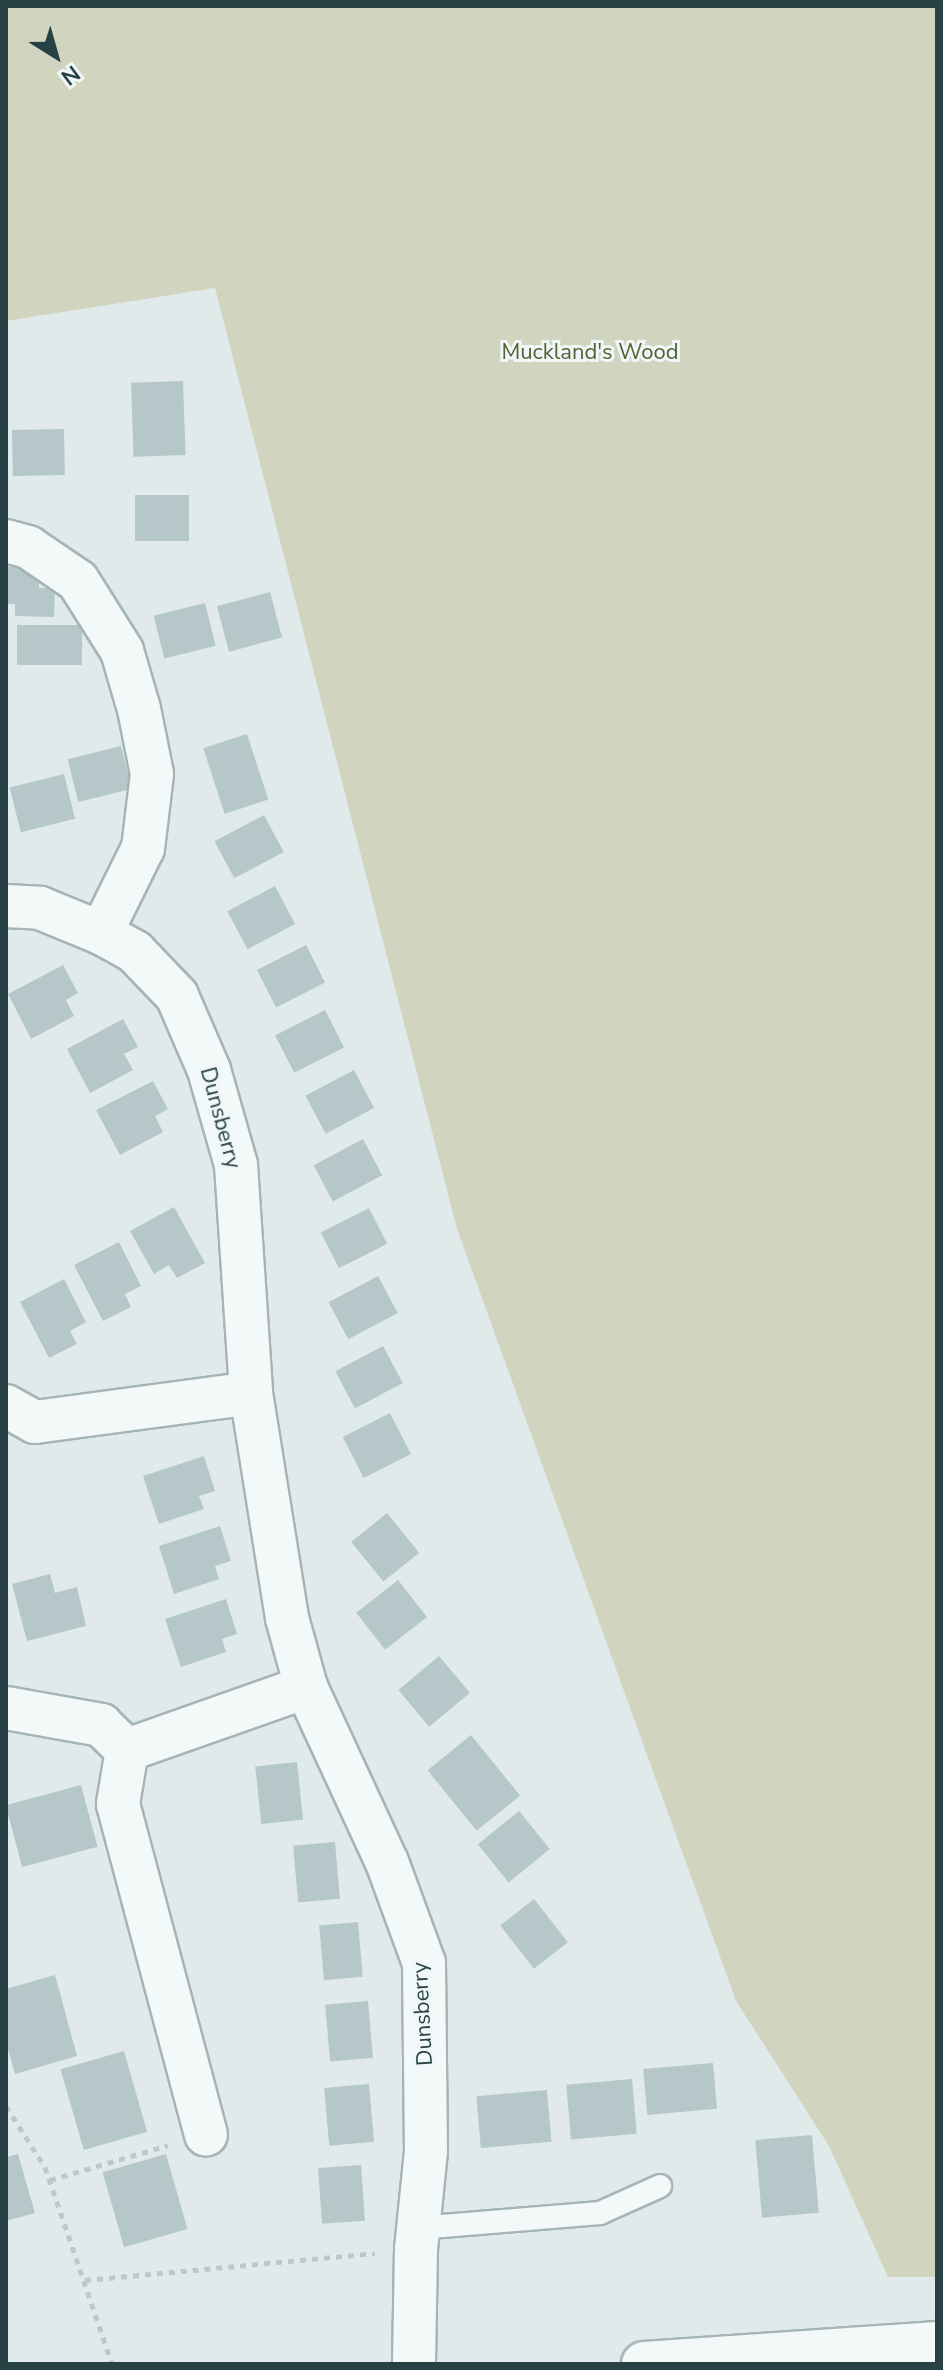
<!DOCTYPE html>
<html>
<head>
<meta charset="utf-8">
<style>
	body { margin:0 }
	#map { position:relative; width:943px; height:2370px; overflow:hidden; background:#e0eaea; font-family:"Nunito Sans",sans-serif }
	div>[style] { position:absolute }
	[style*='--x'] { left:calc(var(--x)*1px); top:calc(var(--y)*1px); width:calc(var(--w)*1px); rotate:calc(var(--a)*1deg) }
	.green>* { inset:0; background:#d1d5c0 }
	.building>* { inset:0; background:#b6c7c9; transform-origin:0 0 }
	.path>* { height:5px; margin-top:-2.5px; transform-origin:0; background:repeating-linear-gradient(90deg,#bec8c9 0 6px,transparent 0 12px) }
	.roads { filter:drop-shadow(2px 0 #a5b4b5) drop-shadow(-2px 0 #a5b4b5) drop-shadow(0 2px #a5b4b5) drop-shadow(0 -2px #a5b4b5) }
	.service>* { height:22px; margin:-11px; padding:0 11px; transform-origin:11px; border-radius:11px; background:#f3f8f8 }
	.minor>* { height:42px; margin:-21px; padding:0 21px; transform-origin:21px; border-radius:21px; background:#f3f8f8 }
	.tertiary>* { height:44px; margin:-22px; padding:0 22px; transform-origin:22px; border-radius:22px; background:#f3f8f8 }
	span { translate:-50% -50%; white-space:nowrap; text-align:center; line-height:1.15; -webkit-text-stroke:6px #f0f7f8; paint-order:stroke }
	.park-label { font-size:22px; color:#556132 }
	.street-label { font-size:22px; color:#274144 }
	.frame { position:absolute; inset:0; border:8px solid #274144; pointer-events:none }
	.north { position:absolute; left:16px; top:16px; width:80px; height:80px; -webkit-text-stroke:6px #f0f7f8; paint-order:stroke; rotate:143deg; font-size:22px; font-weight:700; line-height:32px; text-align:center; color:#274144 }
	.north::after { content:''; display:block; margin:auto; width:28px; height:36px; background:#274144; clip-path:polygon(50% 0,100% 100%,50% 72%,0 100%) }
</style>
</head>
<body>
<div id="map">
	<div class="green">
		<i style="clip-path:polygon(6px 6px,937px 6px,937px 2277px,888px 2277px,829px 2146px,736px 2001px,457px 1229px,215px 288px,6px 321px)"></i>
	</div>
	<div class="building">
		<i style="left:183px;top:381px;width:74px;height:52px;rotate:88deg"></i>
		<i style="left:64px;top:429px;width:46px;height:52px;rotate:89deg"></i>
		<i style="left:135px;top:495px;width:54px;height:46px"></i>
		<i style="clip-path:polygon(6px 567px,39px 567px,39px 588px,55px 588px,54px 617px,15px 616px,15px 604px,6px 604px)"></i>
		<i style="left:270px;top:592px;width:47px;height:55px;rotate:75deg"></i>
		<i style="left:205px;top:603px;width:44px;height:53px;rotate:76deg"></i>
		<i style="left:82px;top:625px;width:40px;height:65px;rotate:90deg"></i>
		<i style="left:247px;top:734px;width:69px;height:46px;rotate:72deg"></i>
		<i style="left:121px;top:746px;width:44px;height:55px;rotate:76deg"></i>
		<i style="left:64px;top:774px;width:46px;height:56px;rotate:76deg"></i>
		<i style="left:264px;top:815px;width:42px;height:56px;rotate:62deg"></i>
		<i style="left:275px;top:886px;width:43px;height:54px;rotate:62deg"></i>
		<i style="left:306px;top:945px;width:42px;height:55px;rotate:63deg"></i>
		<i style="clip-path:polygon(63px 965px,78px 993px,66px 1000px,74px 1016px,31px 1039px,8px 994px)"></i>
		<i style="left:325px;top:1010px;width:42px;height:56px;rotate:63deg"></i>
		<i style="clip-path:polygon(123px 1019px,138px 1047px,124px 1054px,133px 1070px,90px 1093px,67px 1049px)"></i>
		<i style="left:354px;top:1070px;width:43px;height:55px;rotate:62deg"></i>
		<i style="clip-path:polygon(153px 1081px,168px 1109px,155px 1116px,163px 1132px,120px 1155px,96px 1110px)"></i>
		<i style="left:363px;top:1139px;width:41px;height:56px;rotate:62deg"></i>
		<i style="clip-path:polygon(174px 1207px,205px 1263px,177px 1278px,169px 1265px,154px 1274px,130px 1231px)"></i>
		<i style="left:369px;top:1208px;width:40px;height:54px;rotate:63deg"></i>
		<i style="clip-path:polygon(119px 1242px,141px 1286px,125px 1294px,131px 1307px,103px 1321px,74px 1265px)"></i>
		<i style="left:378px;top:1276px;width:42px;height:56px;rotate:62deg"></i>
		<i style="clip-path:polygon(64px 1279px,86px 1322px,70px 1331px,77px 1344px,49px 1358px,20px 1302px)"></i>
		<i style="left:383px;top:1346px;width:42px;height:54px;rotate:62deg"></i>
		<i style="left:390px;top:1413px;width:46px;height:53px;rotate:63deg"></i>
		<i style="clip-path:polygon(204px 1456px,215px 1491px,199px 1496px,204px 1509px,159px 1524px,143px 1476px)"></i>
		<i style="left:387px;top:1513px;width:51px;height:46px;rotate:51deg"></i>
		<i style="clip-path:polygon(220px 1526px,231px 1561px,215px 1566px,219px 1579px,174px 1594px,159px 1546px)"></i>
		<i style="clip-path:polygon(50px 1574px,55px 1593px,77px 1587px,86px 1626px,27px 1641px,12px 1584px)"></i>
		<i style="left:398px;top:1580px;width:47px;height:53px;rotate:52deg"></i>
		<i style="clip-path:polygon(226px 1599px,237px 1634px,222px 1639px,226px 1652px,181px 1667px,165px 1619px)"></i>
		<i style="left:439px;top:1656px;width:48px;height:53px;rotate:50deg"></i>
		<i style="left:471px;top:1735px;width:78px;height:56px;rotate:51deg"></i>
		<i style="left:297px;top:1762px;width:58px;height:42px;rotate:84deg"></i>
		<i style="left:81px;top:1785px;width:64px;height:78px;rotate:75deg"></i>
		<i style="left:519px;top:1811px;width:49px;height:53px;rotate:51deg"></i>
		<i style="left:335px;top:1842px;width:57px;height:42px;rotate:85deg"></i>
		<i style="left:534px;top:1899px;width:55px;height:43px;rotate:52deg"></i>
		<i style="left:358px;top:1922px;width:55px;height:39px;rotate:85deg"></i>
		<i style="clip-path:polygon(55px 1975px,77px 2056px,15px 2074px,6px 2042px,6px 1989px)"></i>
		<i style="left:368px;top:2001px;width:57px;height:43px;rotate:85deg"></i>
		<i style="left:124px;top:2051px;width:84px;height:66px;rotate:74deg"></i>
		<i style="left:713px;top:2063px;width:46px;height:70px;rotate:85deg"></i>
		<i style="left:632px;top:2079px;width:55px;height:66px;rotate:85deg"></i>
		<i style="left:369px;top:2084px;width:58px;height:45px;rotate:85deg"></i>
		<i style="left:547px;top:2090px;width:52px;height:71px;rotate:85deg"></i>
		<i style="left:812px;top:2135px;width:78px;height:57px;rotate:85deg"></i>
		<i style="clip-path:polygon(18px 2154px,35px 2213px,6px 2221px,6px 2157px)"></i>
		<i style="left:166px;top:2154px;width:78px;height:66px;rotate:74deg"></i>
		<i style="left:361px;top:2165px;width:56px;height:43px;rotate:86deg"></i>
	</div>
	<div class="path">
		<i style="--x:6;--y:2106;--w:72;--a:57.4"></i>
		<i style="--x:45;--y:2167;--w:208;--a:71.2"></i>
		<i style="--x:50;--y:2180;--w:123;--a:-16.5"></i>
		<i style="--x:85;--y:2280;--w:291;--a:-5.3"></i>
	</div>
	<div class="roads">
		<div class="service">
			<i style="--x:418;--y:2228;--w:183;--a:-4.7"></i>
			<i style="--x:600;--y:2213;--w:66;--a:-24.2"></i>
		</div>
		<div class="minor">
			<i style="--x:6;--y:541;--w:23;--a:15"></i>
			<i style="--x:28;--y:547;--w:60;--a:34.2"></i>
			<i style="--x:78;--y:581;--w:83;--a:57.8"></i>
			<i style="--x:122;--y:651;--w:60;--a:73.7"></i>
			<i style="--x:139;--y:709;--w:66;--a:78.7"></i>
			<i style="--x:152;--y:774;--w:75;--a:96.9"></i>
			<i style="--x:143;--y:848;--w:95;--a:116.3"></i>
			<i style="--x:6;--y:906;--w:34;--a:3"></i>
			<i style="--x:40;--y:908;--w:66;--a:22.3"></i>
			<i style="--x:101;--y:933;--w:39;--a:29"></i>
			<i style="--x:135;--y:952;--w:61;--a:46.3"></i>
			<i style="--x:177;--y:996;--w:81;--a:66.6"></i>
			<i style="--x:209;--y:1070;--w:99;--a:74.1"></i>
			<i style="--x:236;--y:1165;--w:228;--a:86.2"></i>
			<i style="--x:251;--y:1393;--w:228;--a:80.9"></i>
			<i style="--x:287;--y:1618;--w:72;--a:74.6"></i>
			<i style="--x:306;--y:1687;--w:193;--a:65.2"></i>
			<i style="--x:387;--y:1862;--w:108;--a:69.9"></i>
			<i style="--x:424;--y:1963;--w:188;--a:89.4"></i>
			<i style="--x:426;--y:2151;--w:99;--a:95.8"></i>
			<i style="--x:416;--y:2249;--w:115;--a:91"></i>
			<i style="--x:6;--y:1406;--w:33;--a:29"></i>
			<i style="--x:35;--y:1422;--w:218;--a:-7.6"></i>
			<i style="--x:6;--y:1708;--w:97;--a:10.1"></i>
			<i style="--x:101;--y:1725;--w:36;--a:44"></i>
			<i style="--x:127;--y:1750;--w:190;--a:-19.4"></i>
			<i style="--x:127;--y:1750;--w:55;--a:99.5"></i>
			<i style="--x:118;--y:1804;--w:342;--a:75.1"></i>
		</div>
		<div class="tertiary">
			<i style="--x:644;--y:2364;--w:294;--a:-3.9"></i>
		</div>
	</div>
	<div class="park-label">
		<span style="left:590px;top:353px">Muckland's Wood</span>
	</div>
	<div class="street-label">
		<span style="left:220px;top:1118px;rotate:75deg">Dunsberry</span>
		<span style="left:423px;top:2014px;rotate:-93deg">Dunsberry</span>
	</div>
	<div class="frame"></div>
	<div class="north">N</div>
</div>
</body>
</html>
